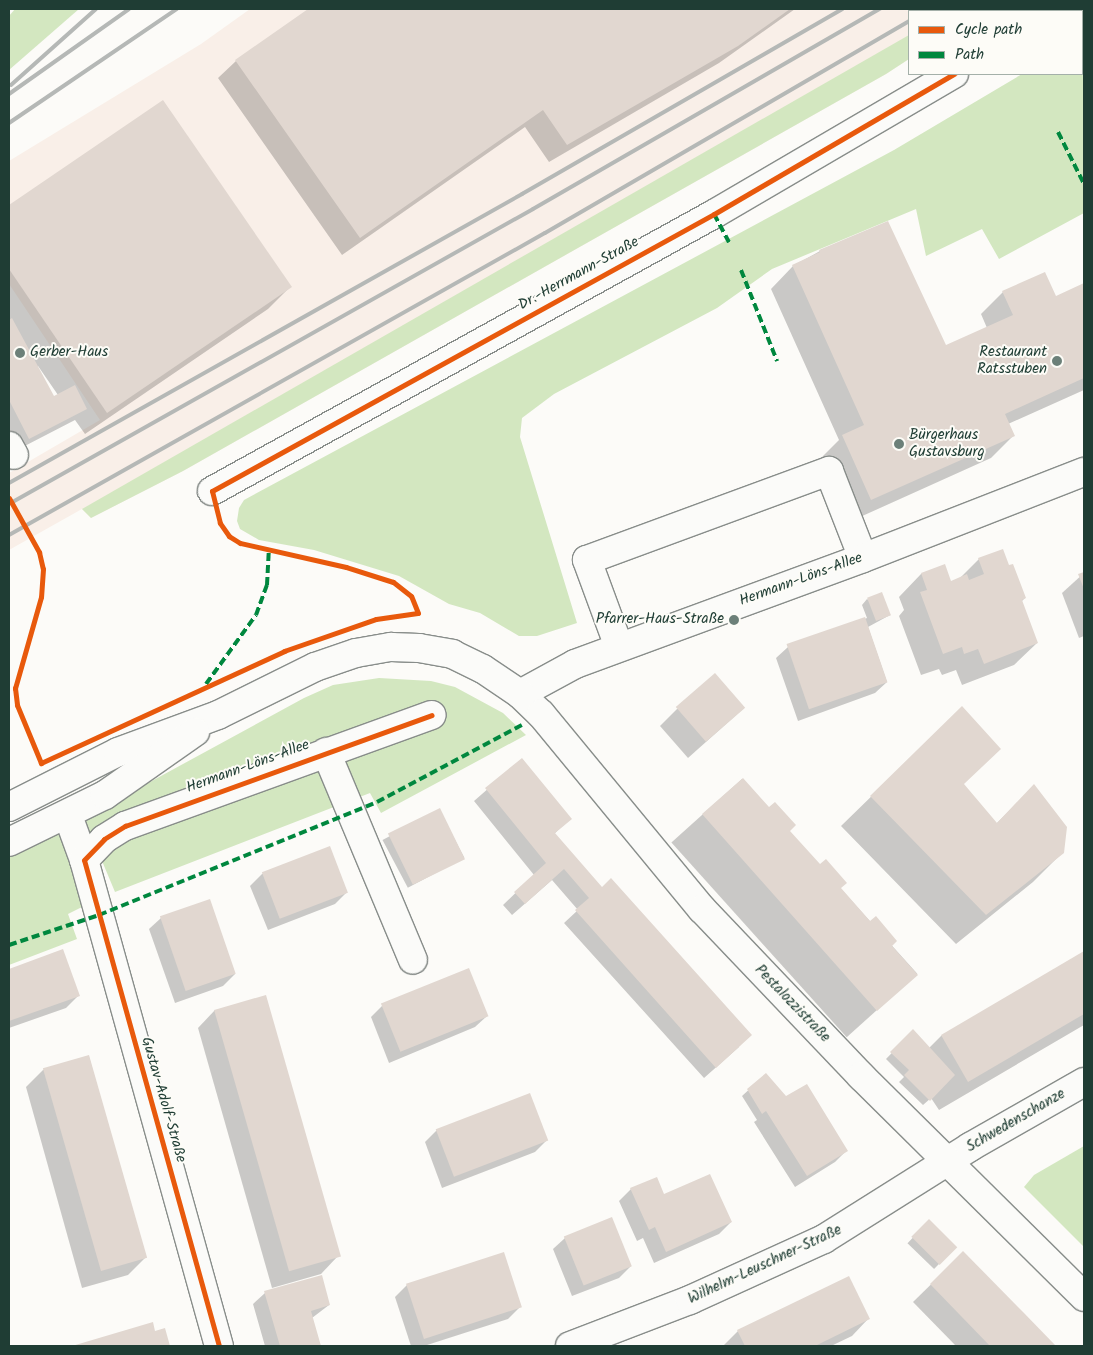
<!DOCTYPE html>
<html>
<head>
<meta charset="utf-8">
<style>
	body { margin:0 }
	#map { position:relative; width:1093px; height:1355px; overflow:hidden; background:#fcfbf8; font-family:Kalam,sans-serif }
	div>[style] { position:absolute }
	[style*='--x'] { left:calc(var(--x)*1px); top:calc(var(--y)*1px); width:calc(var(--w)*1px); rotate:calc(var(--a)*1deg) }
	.built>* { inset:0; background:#f9efe8 }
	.green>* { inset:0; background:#d3e7c0 }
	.shadow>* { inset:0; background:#0003; transform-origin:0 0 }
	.building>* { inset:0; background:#e1d7d0; transform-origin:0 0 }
	.roads { filter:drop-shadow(1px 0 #888d8a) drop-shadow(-1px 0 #888d8a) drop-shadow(0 1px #888d8a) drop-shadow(0 -1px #888d8a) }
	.minor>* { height:28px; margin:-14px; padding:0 14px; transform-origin:14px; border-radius:14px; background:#fbfbf9 }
	.major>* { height:28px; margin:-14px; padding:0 14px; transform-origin:14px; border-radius:14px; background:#fbfbf9 }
	.rail>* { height:4px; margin:-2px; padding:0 2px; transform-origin:2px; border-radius:2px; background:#b5b8b6 }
	.quiet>* { height:4px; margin-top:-2px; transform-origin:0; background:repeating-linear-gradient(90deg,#00873e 0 8px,transparent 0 12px) }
	.cycleway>* { height:5px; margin:-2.5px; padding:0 2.5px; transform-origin:2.5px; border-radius:2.5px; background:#e8590c }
	.dots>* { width:14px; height:14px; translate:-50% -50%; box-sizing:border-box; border:2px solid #fdfcf7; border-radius:50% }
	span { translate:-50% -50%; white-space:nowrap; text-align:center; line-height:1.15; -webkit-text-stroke:4px #fdfcf7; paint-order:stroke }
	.street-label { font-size:15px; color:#1f3d34 }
	.poi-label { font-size:15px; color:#1f3d34 }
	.right { translate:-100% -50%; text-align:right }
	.left { translate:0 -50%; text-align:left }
	.frame { position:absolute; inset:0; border:10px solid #1f3d34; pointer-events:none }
	.legend { position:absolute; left:908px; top:10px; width:175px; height:65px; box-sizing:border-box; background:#fdfcf7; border:1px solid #a4b0a9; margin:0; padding:6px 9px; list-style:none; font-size:15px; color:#1f3d34 }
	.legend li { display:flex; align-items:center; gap:10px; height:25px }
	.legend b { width:25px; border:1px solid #a4b0a9 }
</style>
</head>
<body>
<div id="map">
	<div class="built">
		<i style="clip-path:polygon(250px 9px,994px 9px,909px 11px,909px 59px,886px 74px,183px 471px,91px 518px,82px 509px,9px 550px,9px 473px,100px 420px,9px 284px,9px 161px,201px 44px)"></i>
	</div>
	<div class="green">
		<i style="clip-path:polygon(15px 9px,79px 9px,9px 70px,9px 16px)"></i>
		<i style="clip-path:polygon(909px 35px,909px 59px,886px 74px,183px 471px,91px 518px,82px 509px)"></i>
		<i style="clip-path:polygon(1084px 36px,1084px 213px,999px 259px,982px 229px,926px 256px,916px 209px,772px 269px,717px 308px,554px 394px,522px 418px,520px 437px,577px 623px,537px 636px,519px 636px,480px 613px,449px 604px,399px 576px,314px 550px,259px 540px,240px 529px,237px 521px,239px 508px,244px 500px,894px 150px,1022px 74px,1082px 74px)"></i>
		<i style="clip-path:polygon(379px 678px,431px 681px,455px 687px,503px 713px,526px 735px,381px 813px,370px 793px,115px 892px,84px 818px,304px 698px,333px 685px)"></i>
		<i style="clip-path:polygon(62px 830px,86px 905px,68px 914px,77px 939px,9px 965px,9px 857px)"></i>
		<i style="clip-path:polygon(1084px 1146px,1084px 1247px,1024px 1187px,1034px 1175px)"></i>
	</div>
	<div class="shadow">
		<i style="clip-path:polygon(311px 9px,795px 9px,719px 63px,549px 162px,525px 127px,342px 255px,218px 78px,236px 61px)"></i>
		<i style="clip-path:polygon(evenodd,163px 101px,290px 287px,268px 309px,85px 434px,75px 420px,17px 450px,9px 434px,9px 206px,163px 101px,36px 366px,38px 366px,58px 395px,53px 398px,36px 366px)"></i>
		<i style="clip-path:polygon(888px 223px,945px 347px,987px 328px,981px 314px,1003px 292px,1055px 298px,1084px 284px,1084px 390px,1008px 424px,1013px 436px,991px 458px,849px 522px,821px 458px,839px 440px,771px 289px,793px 266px,820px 251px)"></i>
		<i style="clip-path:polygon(979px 559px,1025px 598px,1021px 602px,1037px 643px,1014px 665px,962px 685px,956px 670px,942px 675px,939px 669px,921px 675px,899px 616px,904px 610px,899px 597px,921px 574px,944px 566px,950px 582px,959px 579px)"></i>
		<i style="clip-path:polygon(1084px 573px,1084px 636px,1079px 638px,1062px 593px)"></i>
		<i style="clip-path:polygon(867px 599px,890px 615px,868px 627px,887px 682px,875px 693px,798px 721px,776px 658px,788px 647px,867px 618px,862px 605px)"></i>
		<i style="clip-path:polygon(744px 708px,688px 758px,660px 726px,677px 709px)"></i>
		<i style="clip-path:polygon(962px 708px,963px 785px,996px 824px,1034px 786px,1063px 852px,1033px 882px,956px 944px,841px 826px)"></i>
		<i style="clip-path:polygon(522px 759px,570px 819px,554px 834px,739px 1047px,704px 1078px,564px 923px,578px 910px,552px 880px,512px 915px,503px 905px,534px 875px,474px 801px)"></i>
		<i style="left:742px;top:779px;width:262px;height:95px;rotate:48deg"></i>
		<i style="left:439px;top:810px;width:54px;height:64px;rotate:62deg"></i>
		<i style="clip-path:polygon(329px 848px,347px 892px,335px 904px,268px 930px,250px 886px,262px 874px)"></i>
		<i style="clip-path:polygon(161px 918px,235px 974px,223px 986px,175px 1003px,149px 929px)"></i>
		<i style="clip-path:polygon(62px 951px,78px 996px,66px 1008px,9px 1028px,9px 970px)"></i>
		<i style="clip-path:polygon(1084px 953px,1084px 1025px,939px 1110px,931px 1098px,923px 1105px,899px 1082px,904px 1077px,886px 1059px,913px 1031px,929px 1048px,941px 1036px)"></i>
		<i style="clip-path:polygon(382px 1006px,487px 1016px,475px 1027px,389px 1063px,371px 1017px)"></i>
		<i style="clip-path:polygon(215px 1010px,338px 1256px,321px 1274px,272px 1288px,198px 1028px)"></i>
		<i style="clip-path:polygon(89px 1057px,145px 1258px,128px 1275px,82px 1288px,26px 1087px,43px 1070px)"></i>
		<i style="clip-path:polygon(766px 1074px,784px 1096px,847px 1150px,835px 1162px,795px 1187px,754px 1122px,757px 1120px,742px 1096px)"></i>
		<i style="clip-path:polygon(437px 1130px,547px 1140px,535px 1152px,442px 1188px,425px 1142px)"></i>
		<i style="clip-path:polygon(656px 1179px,664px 1196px,731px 1222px,719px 1234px,654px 1263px,643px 1238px,637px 1241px,619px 1201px,631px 1189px)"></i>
		<i style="left:929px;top:1221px;width:37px;height:31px;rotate:44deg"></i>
		<i style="clip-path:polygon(565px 1238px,631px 1266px,619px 1278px,572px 1296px,553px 1249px)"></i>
		<i style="clip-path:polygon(963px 1253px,1054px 1346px,956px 1346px,913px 1302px)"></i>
		<i style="clip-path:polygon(407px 1285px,520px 1307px,508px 1319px,424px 1346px,411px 1346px,395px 1297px)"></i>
		<i style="clip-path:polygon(265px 1293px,329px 1305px,312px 1318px,320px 1346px,265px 1346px,253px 1304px)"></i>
		<i style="clip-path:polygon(869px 1318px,852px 1336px,831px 1346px,723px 1346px,738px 1331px)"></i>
		<i style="clip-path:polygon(152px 1324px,154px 1332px,164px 1329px,169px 1346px,75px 1346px)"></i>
	</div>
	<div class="building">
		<i style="clip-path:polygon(308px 9px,790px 9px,738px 46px,567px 145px,543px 110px,360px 238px,235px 60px)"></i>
		<i style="clip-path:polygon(163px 100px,292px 287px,107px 413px,9px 269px,9px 205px)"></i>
		<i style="clip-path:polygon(888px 221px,946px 345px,1013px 315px,1002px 291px,1045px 272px,1056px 296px,1084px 283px,1084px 378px,1005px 414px,1015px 436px,871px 500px,842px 435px,864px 425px,792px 265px,820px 252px,819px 250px)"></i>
		<i style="clip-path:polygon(12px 318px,54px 396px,75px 385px,87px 409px,29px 439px,9px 400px,9px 320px)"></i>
		<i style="clip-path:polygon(1003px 549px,1009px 565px,1013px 564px,1026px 598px,1022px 600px,1038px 643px,984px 664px,978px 649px,964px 654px,962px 647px,943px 654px,920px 592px,927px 590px,921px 573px,945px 564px,951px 581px,967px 574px,969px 580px,984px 574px,978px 558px)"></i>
		<i style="clip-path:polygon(1084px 572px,1084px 589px,1078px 574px)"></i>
		<i style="left:882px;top:592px;width:25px;height:16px;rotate:69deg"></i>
		<i style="left:865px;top:617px;width:69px;height:83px;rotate:71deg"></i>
		<i style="left:715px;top:673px;width:46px;height:52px;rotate:49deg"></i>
		<i style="clip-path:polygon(962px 706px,1001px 749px,964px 784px,997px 823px,1034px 784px,1067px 827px,1064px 853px,986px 915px,870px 796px)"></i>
		<i style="clip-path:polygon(522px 758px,572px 819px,555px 833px,602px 887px,611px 878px,752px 1035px,716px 1068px,575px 910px,589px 898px,564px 869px,525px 904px,514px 892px,546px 863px,485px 788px)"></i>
		<i style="clip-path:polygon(743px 778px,769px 807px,775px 802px,796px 825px,790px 831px,820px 864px,826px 859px,847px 883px,841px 888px,870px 921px,876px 916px,897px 941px,892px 946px,918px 975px,877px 1011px,702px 814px)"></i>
		<i style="left:440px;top:808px;width:57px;height:58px;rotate:64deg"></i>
		<i style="left:330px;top:846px;width:50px;height:73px;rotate:69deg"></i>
		<i style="left:210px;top:899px;width:79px;height:53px;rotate:71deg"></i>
		<i style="clip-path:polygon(63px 949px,80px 996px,9px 1021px,9px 969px)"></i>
		<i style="clip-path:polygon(1084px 951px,1084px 1014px,968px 1082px,941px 1035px)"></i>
		<i style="left:469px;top:968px;width:52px;height:95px;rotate:68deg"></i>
		<i style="left:266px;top:995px;width:272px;height:54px;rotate:74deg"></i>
		<i style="clip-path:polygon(913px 1029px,955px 1075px,930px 1101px,904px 1075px,909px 1070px,890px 1052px)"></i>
		<i style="left:89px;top:1055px;width:211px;height:48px;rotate:74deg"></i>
		<i style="clip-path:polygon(766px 1073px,786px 1096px,807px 1084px,848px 1151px,807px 1176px,766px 1111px,762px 1114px,747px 1089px)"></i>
		<i style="left:530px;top:1093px;width:51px;height:101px;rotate:69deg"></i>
		<i style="clip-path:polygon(710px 1174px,732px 1222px,666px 1252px,655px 1227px,649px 1230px,630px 1188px,657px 1177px,664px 1194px)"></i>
		<i style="left:612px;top:1217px;width:53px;height:52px;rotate:68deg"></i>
		<i style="left:929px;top:1219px;width:40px;height:25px;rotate:45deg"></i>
		<i style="clip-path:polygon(963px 1251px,1023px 1312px,1056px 1346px,990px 1346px,930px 1284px)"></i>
		<i style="left:504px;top:1252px;width:58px;height:103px;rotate:72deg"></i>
		<i style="clip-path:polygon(322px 1275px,330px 1305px,311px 1311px,321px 1346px,280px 1346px,264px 1291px)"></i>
		<i style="clip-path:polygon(849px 1276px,870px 1319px,815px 1346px,745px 1346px,737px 1330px)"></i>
		<i style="clip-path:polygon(153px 1322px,155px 1331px,165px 1328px,170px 1346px,72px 1346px)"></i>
	</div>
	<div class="roads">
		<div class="minor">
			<i style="--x:1060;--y:11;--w:4;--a:-27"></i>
			<i style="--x:9;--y:446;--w:10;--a:61"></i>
			<i style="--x:212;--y:491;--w:573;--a:-28.89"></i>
			<i style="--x:714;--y:214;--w:278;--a:-30.3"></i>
			<i style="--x:619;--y:647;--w:93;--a:-110.2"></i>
			<i style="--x:587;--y:560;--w:258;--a:-20.2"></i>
			<i style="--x:829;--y:471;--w:93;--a:68.7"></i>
			<i style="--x:520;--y:694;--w:63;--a:-28.6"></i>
			<i style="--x:575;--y:664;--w:307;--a:-20.2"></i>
			<i style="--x:863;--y:558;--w:237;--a:-21.3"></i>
			<i style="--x:326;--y:752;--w:225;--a:67.3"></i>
			<i style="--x:71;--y:824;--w:38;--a:70"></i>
			<i style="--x:84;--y:860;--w:504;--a:74.48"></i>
			<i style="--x:84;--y:860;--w:29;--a:-46"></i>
			<i style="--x:104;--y:839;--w:25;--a:-32"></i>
			<i style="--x:125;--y:826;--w:326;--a:-19.9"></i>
			<i style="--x:570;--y:1346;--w:129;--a:-21"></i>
			<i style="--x:690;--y:1300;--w:147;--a:-24.5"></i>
			<i style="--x:824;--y:1239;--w:173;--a:-32.2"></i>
			<i style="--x:970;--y:1147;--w:131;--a:-29.7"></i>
		</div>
		<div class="major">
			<i style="--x:9;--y:807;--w:122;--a:-26.8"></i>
			<i style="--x:118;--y:752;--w:107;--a:-20.3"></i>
			<i style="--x:218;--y:715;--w:108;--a:-26.3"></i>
			<i style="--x:315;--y:667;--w:43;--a:-18.9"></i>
			<i style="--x:356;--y:653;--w:36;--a:-10"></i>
			<i style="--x:391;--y:647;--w:28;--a:2"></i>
			<i style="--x:419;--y:648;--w:34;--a:10"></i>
			<i style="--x:452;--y:654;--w:34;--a:26"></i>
			<i style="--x:483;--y:669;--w:45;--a:34"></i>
			<i style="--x:520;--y:694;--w:29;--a:44"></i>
			<i style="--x:541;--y:714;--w:253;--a:50.5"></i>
			<i style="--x:702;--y:909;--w:231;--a:46.4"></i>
			<i style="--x:861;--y:1076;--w:314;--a:44.7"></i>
			<i style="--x:9;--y:842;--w:107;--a:-26.1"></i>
			<i style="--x:105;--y:795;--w:110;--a:-35"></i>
		</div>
	</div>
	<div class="rail">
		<i style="--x:926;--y:11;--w:4;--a:-27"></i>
		<i style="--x:11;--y:85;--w:114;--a:-41.8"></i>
		<i style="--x:9;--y:94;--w:147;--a:-35.3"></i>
		<i style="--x:9;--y:123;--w:203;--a:-34.2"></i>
		<i style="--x:9;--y:483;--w:589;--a:-29.39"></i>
		<i style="--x:522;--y:194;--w:370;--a:-30"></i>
		<i style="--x:9;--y:504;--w:601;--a:-29.38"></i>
		<i style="--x:533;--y:209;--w:401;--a:-30"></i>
		<i style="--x:9;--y:535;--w:615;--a:-29.4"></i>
		<i style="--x:545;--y:233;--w:421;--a:-30.2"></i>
	</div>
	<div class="quiet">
		<i style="--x:1058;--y:132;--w:58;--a:63.4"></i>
		<i style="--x:714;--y:214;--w:32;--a:62"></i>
		<i style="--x:741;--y:270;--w:98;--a:68.4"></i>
		<i style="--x:206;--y:684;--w:85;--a:-54.1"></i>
		<i style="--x:256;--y:615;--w:32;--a:-70"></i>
		<i style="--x:267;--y:585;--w:35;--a:-87"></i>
		<i style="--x:9;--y:945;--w:95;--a:-18.4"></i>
		<i style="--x:99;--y:915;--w:300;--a:-22.1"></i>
		<i style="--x:377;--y:802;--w:164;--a:-28"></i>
	</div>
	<div class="cycleway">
		<i style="--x:9;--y:498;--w:62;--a:60.9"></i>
		<i style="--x:39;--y:552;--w:17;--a:77"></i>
		<i style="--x:43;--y:569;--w:28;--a:94"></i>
		<i style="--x:41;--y:597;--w:95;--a:105.9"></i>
		<i style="--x:15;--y:688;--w:17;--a:83"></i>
		<i style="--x:17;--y:705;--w:63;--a:67.5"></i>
		<i style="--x:41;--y:763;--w:268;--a:-24.7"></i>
		<i style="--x:284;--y:651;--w:97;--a:-19.2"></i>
		<i style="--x:376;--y:619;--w:42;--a:-8.1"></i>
		<i style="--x:418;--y:613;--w:18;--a:-112"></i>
		<i style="--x:411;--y:596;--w:23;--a:-142"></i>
		<i style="--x:393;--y:582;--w:49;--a:-162.3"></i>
		<i style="--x:346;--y:567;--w:109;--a:-167.2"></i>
		<i style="--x:240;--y:543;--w:13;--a:-148"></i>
		<i style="--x:229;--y:536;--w:16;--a:-125"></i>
		<i style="--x:220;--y:523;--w:33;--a:-104"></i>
		<i style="--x:212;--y:491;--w:573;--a:-28.89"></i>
		<i style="--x:714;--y:214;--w:278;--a:-30.3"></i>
		<i style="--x:219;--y:1346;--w:504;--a:-105.52"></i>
		<i style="--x:84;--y:860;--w:29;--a:-46"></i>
		<i style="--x:104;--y:839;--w:25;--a:-32"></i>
		<i style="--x:125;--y:826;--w:326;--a:-19.9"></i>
	</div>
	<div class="dots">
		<i style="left:20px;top:353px;background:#6c8079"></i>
		<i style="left:1057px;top:361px;background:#6c8079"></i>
		<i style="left:899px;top:444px;background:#6c8079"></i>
		<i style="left:734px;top:620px;background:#6c8079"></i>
	</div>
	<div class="street-label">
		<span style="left:579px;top:274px;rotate:-29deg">Dr.-Herrmann-Straße</span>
		<span style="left:801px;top:580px;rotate:-20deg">Hermann-Löns-Allee</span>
		<span style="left:248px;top:767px;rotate:-20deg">Hermann-Löns-Allee</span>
		<span style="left:792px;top:1004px;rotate:46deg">Pestalozzistraße</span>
		<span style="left:163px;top:1100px;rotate:74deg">Gustav-Adolf-Straße</span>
		<span style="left:1016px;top:1121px;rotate:-30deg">Schwedenschanze</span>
		<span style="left:765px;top:1265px;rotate:-25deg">Wilhelm-Leuschner-Straße</span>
	</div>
	<div class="poi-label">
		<span class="right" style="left:1047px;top:361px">Restaurant<br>Ratsstuben</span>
		<span class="left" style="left:30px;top:353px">Gerber-Haus</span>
		<span class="left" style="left:909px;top:444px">Bürgerhaus<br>Gustavsburg</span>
		<span class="right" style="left:724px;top:620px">Pfarrer-Haus-Straße</span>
	</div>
	<div class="frame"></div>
	<ul class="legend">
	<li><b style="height:6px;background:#e8590c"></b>Cycle path</li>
	<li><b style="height:6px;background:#00873e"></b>Path</li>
	</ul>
</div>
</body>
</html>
